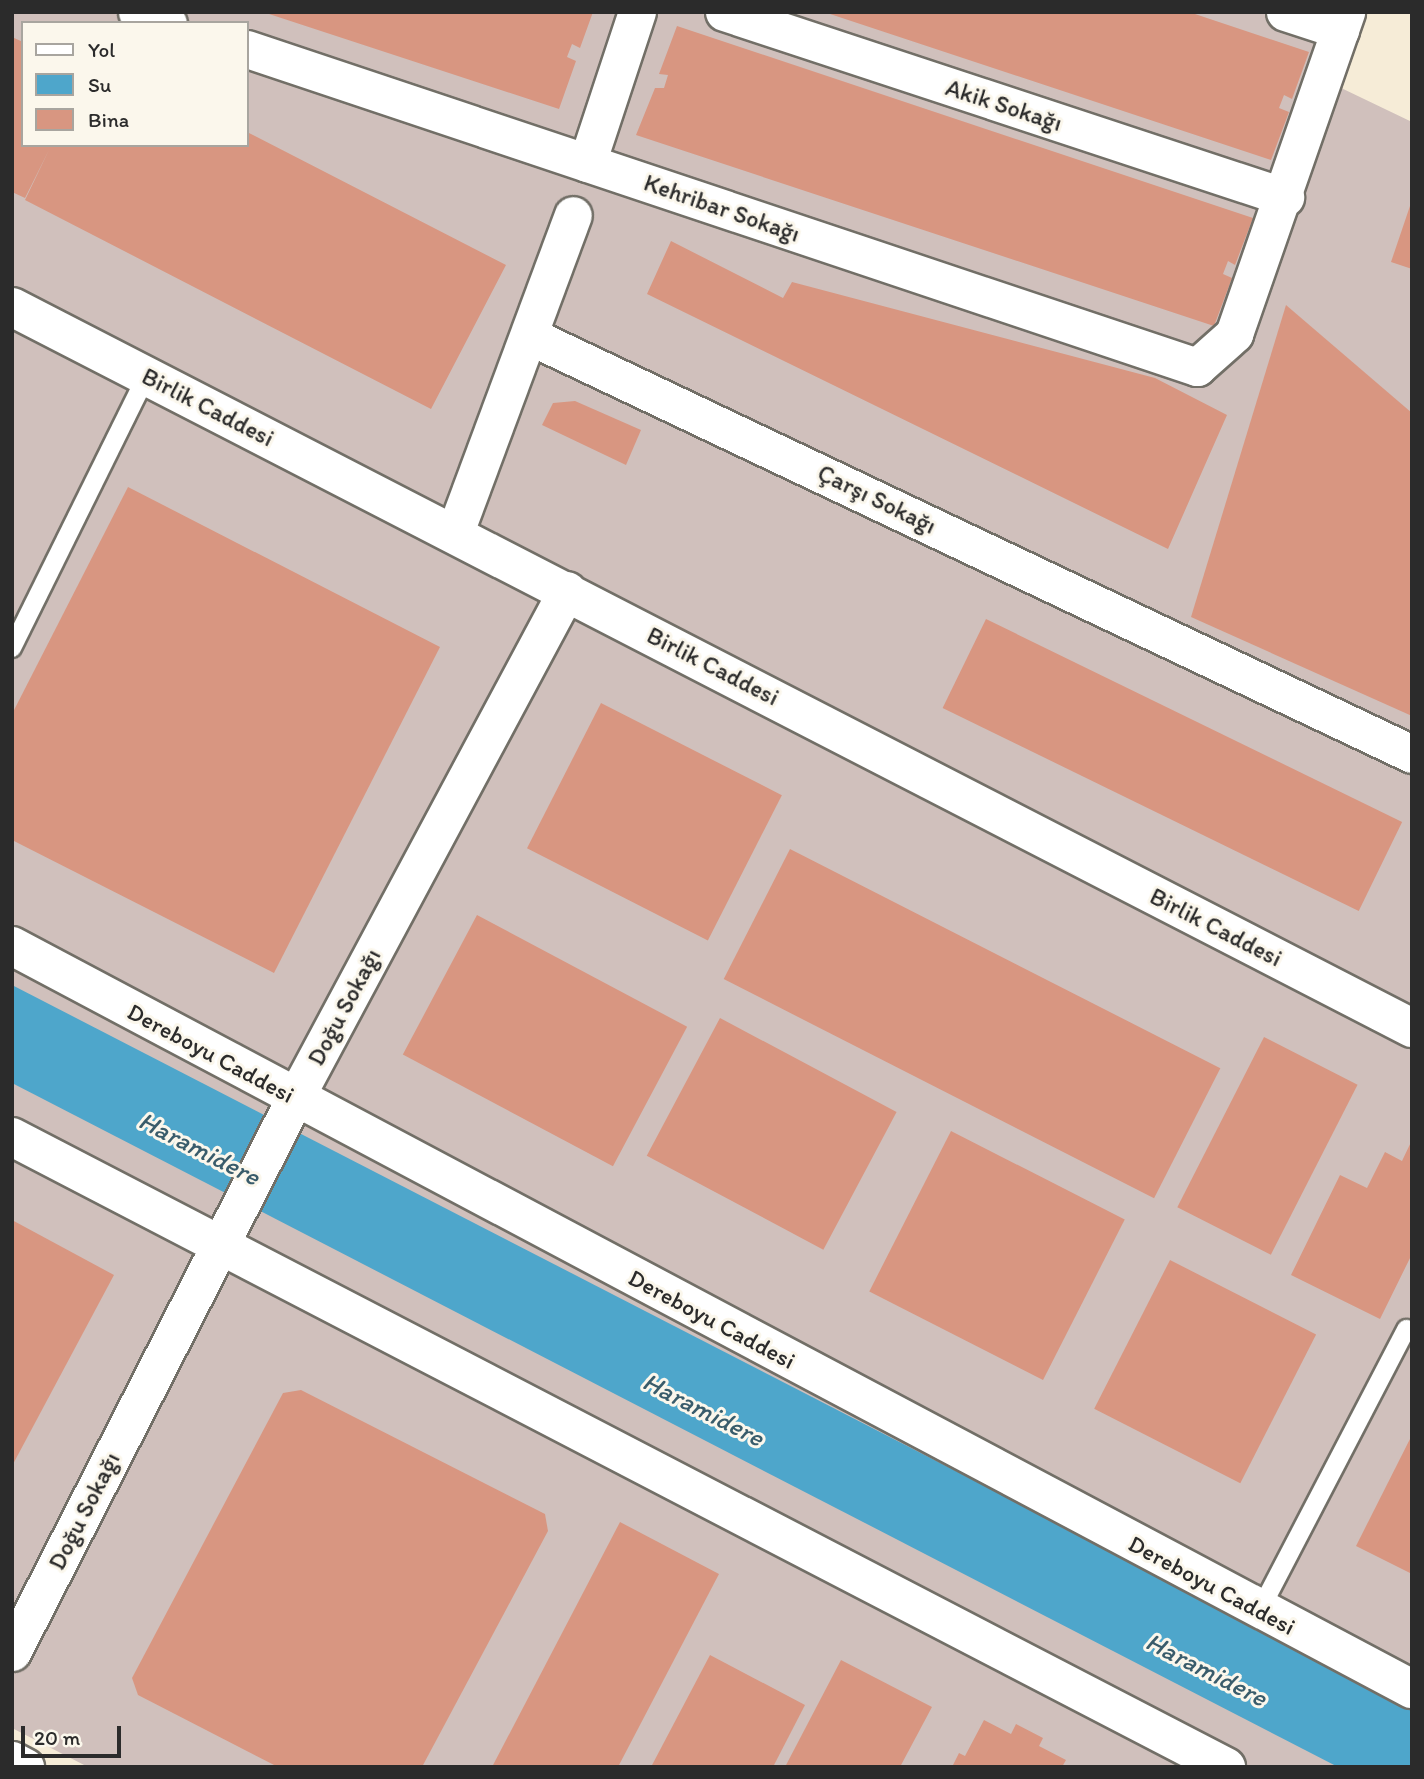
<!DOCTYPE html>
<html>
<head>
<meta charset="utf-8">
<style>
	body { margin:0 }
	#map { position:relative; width:1424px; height:1779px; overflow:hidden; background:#f6ecd7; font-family:Itim,sans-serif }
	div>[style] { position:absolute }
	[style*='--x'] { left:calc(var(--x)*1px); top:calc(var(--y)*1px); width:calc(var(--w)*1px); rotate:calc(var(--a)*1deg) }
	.industrial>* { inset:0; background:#d0c0bc }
	.water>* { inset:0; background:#4ea6cb }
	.building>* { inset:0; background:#d89681; transform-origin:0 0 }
	.roads { filter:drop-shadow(2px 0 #726f67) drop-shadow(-2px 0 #726f67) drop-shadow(0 2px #726f67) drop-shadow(0 -2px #726f67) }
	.service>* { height:18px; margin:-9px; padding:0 9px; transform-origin:9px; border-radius:9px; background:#fff }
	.minor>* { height:37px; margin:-18.5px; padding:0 18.5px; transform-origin:18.5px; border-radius:18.5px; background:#fff }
	.tertiary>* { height:38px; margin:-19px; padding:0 19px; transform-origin:19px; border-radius:19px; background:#fff }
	span { translate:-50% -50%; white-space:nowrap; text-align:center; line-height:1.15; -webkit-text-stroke:6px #fbf7ec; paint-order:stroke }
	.street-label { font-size:24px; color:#2b2b2b }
	.water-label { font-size:26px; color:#395c6b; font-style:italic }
	.frame { position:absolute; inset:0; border:14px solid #2b2b2b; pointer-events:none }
	.legend { position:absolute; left:21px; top:21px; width:228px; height:126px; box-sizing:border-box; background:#fbf7ec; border:2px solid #a8a59f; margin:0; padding:9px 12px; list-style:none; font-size:21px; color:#2b2b2b }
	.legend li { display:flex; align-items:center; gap:14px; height:35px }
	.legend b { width:35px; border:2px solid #a8a59f }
	.scale { position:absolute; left:21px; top:1726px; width:100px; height:32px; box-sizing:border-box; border:4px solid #2b2b2b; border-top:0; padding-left:9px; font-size:21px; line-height:24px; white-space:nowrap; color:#2b2b2b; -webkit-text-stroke:5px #fbf7ec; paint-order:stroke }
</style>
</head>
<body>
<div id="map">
	<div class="industrial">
		<i style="clip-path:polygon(evenodd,12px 12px,1360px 12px,1337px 86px,1412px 122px,1412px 1767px,88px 1767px,12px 1728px,12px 12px,23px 23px,247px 23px,247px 145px,23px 145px,23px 23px)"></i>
	</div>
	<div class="water">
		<i style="clip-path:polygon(12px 985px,1412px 1706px,1412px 1767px,1338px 1767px,12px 1083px)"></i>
	</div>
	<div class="building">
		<i style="clip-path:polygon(593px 12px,580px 48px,572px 44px,567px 57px,576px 61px,559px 109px,266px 13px)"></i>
		<i style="clip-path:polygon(824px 12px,1189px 12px,1309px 52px,1292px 99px,1284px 95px,1279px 108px,1289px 112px,1271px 160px)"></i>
		<i style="clip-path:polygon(677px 26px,1253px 218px,1235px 265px,1228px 261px,1223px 274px,1232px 278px,1214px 326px,636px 135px,655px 88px,664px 88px,668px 75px,659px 74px)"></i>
		<i style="clip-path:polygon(12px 37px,23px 42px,23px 145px,247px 145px,247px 132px,506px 265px,431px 409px,25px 200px,49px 150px,25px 198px,12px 192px)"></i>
		<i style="clip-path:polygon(1411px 203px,1412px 203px,1412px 269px,1391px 262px)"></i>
		<i style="clip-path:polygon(671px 241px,783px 298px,792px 282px,1155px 378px,1227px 415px,1168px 549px,647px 294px)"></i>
		<i style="clip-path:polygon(1286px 305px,1412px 413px,1412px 716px,1191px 617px)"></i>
		<i style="clip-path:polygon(575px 401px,641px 430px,626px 465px,542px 425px,553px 403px)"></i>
		<i style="clip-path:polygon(128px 487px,440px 647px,274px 973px,12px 840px,12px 714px)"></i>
		<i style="left:986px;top:619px;width:463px;height:99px;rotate:26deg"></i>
		<i style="left:601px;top:703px;width:203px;height:163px;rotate:27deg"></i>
		<i style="left:790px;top:849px;width:483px;height:146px;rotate:27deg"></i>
		<i style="left:477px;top:915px;width:238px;height:158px;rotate:28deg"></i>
		<i style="left:720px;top:1018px;width:200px;height:156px;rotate:28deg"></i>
		<i style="left:1264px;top:1037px;width:105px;height:191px;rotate:27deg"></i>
		<i style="left:951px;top:1131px;width:195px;height:180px;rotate:27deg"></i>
		<i style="clip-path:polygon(1412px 1140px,1412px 1254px,1380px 1319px,1291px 1275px,1340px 1175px,1367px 1188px,1385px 1152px,1402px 1161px)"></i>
		<i style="clip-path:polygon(12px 1220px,114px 1275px,12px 1466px)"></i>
		<i style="left:1170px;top:1260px;width:164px;height:167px;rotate:27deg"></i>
		<i style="clip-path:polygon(301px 1390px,545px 1514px,548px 1531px,422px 1767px,278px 1767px,138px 1695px,132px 1678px,283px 1393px)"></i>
		<i style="clip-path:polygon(1412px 1435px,1412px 1574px,1356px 1546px)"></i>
		<i style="clip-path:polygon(620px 1522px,719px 1574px,618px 1767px,492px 1767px)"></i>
		<i style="clip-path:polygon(710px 1655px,805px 1705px,773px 1767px,651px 1767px)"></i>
		<i style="clip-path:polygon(841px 1660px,932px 1707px,900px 1767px,785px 1767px)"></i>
		<i style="clip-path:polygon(984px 1720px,1011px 1734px,1016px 1724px,1043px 1738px,1039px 1746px,1066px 1760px,1062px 1767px,952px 1767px,959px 1753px,965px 1756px)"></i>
	</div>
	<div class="roads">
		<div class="service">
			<i style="--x:12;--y:648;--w:305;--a:-63.7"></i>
			<i style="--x:1260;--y:1610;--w:317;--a:-62.5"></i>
		</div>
		<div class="minor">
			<i style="--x:137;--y:12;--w:33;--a:20"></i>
			<i style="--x:724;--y:12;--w:591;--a:18.25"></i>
			<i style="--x:1285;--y:12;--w:58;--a:18.1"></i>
			<i style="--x:247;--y:49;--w:1002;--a:18.51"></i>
			<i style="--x:1197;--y:367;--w:50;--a:-41.7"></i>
			<i style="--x:1234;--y:334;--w:341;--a:-70.8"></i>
			<i style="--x:587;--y:163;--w:159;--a:-71.7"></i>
			<i style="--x:530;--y:336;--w:976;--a:25.36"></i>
			<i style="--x:455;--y:532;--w:338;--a:-69.6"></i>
			<i style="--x:12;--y:1652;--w:622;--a:-62.94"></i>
			<i style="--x:295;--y:1098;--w:576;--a:-61.83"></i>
			<i style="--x:12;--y:1760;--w:15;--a:28"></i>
		</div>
		<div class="tertiary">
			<i style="--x:12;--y:307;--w:1575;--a:27.25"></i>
			<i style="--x:12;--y:946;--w:1585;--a:27.96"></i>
			<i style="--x:12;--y:1137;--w:1368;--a:27.43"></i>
		</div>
	</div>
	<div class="street-label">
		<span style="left:1004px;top:105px;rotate:18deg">Akik Sokağı</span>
		<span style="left:722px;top:208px;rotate:19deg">Kehribar Sokağı</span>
		<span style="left:208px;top:407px;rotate:27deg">Birlik Caddesi</span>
		<span style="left:877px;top:499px;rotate:26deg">Çarşı Sokağı</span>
		<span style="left:713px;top:666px;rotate:27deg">Birlik Caddesi</span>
		<span style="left:1216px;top:927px;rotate:27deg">Birlik Caddesi</span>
		<span style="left:344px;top:1007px;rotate:-62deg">Doğu Sokağı</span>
		<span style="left:211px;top:1053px;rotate:28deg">Dereboyu Caddesi</span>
		<span style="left:712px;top:1319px;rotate:28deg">Dereboyu Caddesi</span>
		<span style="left:84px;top:1511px;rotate:-63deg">Doğu Sokağı</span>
		<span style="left:1212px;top:1585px;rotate:28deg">Dereboyu Caddesi</span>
	</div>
	<div class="water-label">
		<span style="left:199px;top:1149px;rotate:27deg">Haramidere</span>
		<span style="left:703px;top:1410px;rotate:27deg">Haramidere</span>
		<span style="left:1206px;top:1670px;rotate:27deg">Haramidere</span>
	</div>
	<div class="frame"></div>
	<ul class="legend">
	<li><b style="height:9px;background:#fff"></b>Yol</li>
	<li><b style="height:19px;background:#4ea6cb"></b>Su</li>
	<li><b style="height:19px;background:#d89681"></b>Bina</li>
	</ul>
	<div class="scale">20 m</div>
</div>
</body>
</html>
